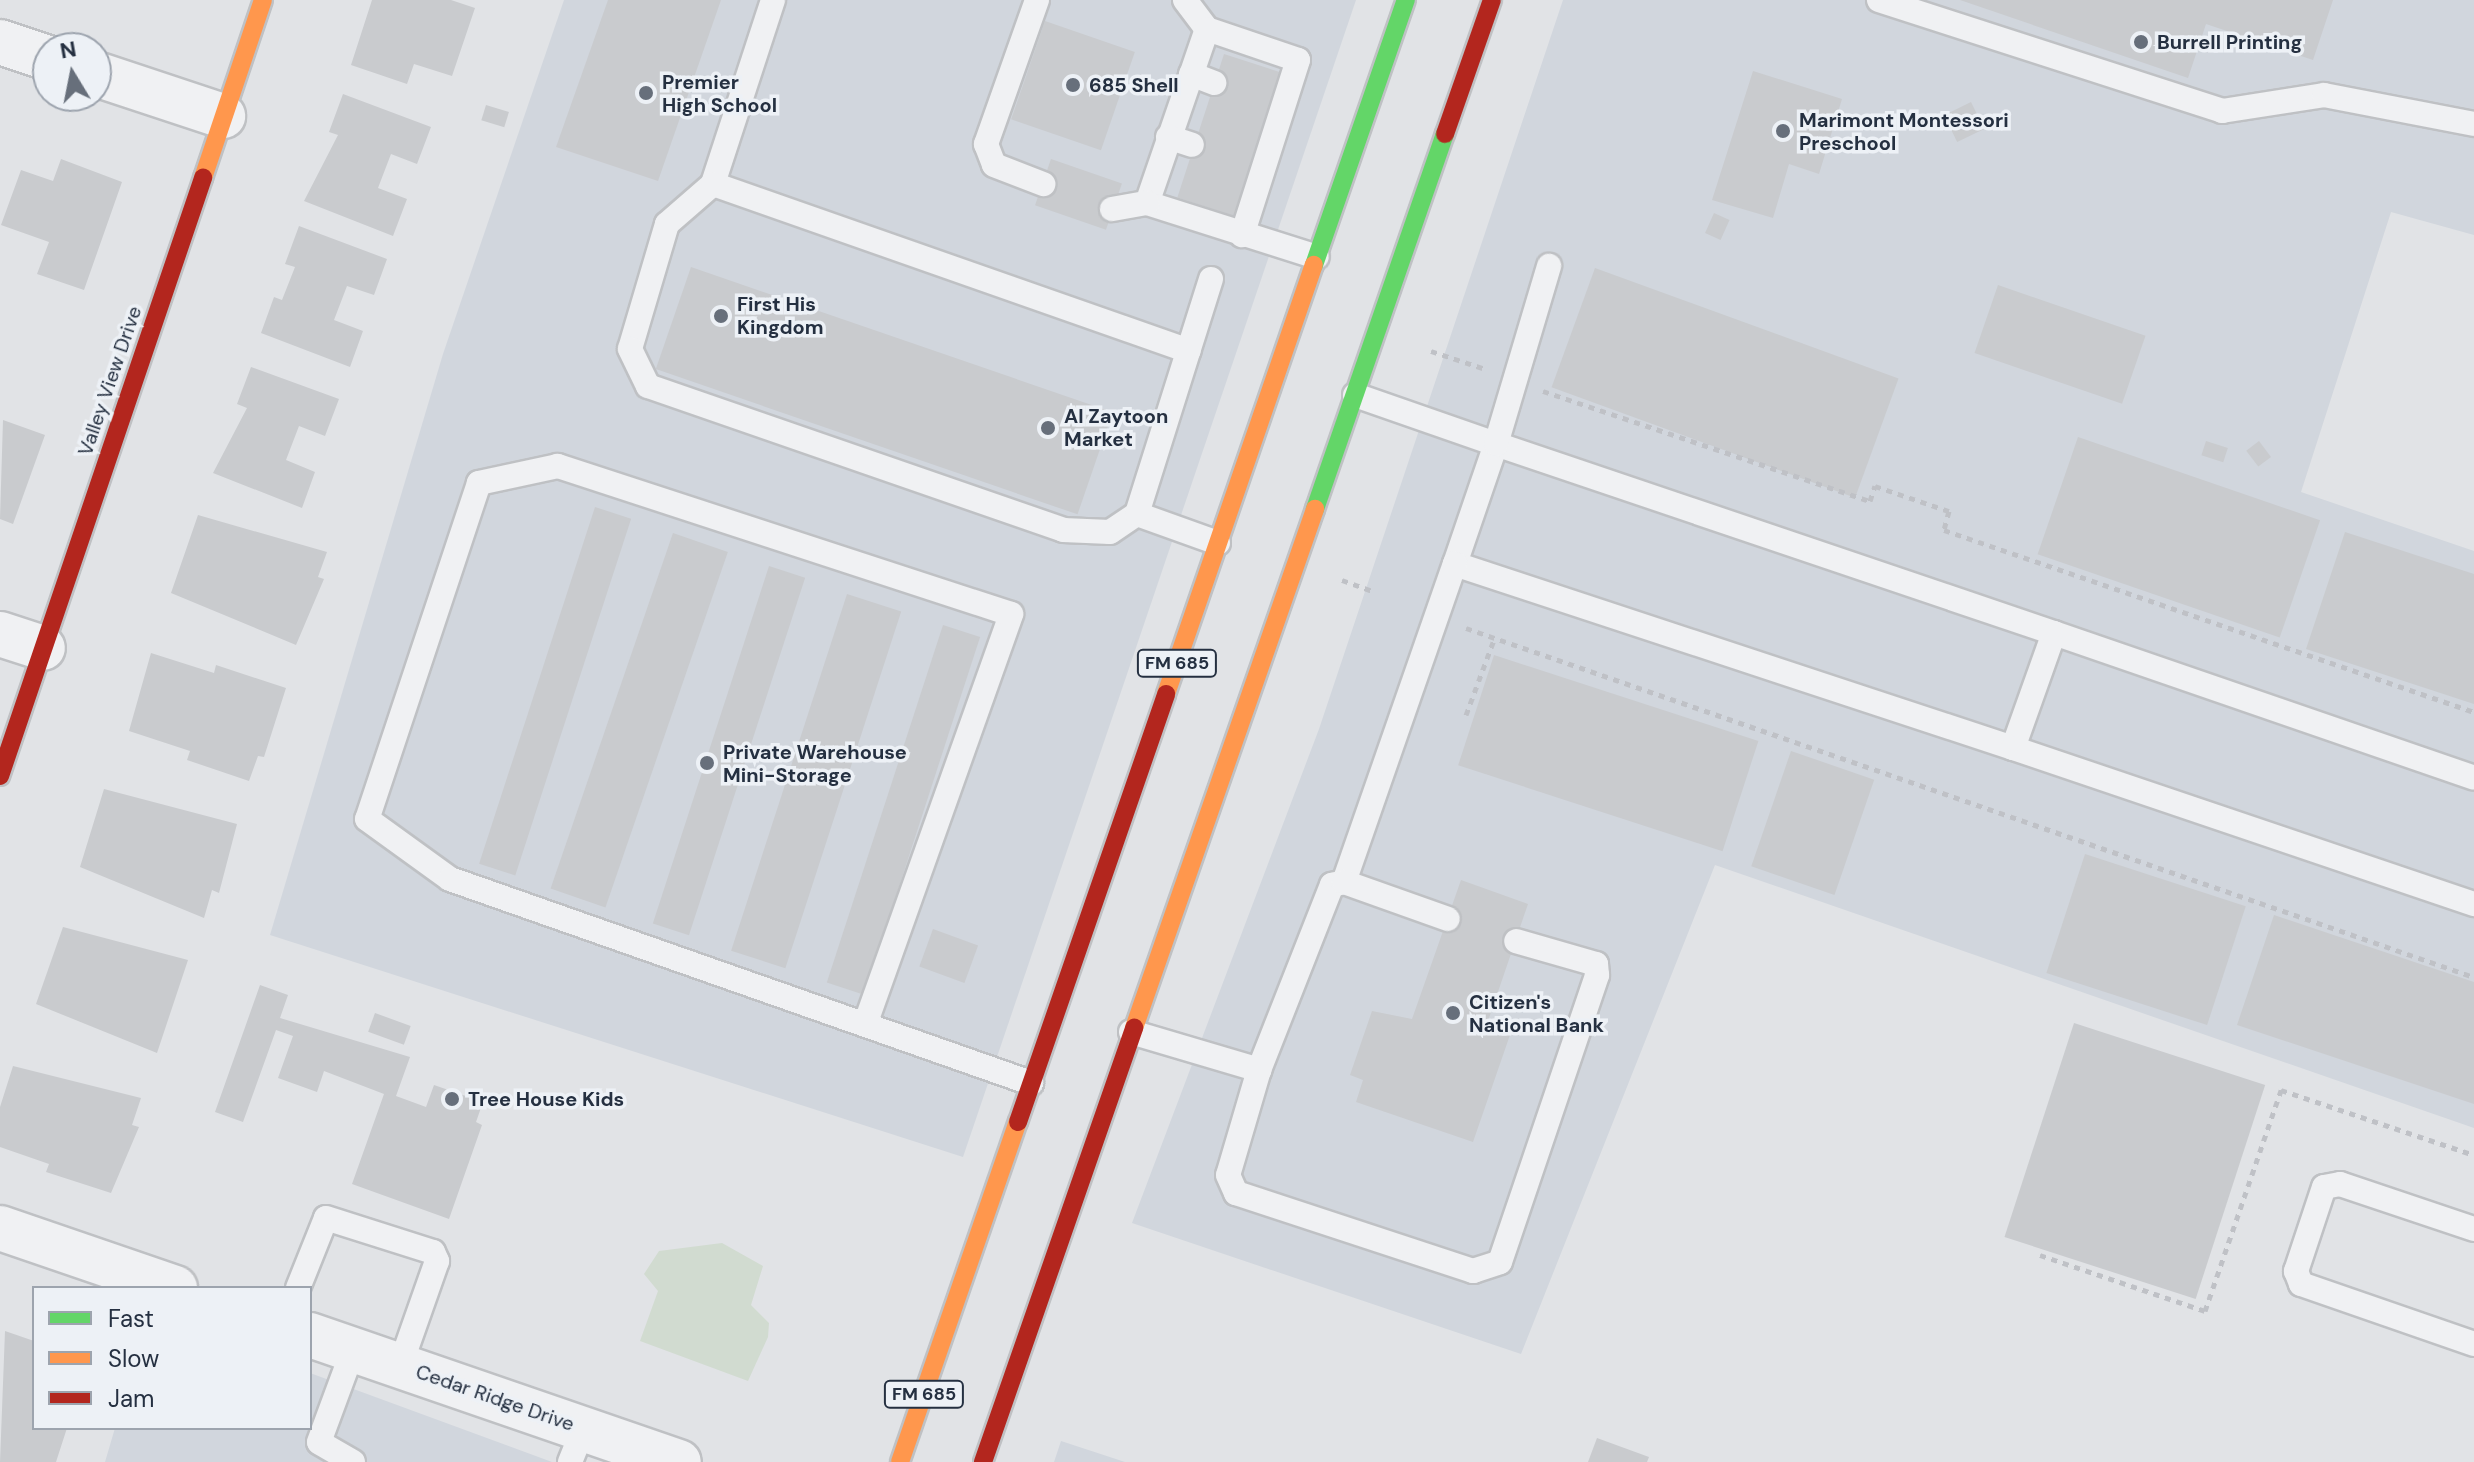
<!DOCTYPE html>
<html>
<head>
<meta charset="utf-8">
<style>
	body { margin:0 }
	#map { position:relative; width:2474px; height:1462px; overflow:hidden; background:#e1e3e6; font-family:"DM Sans",sans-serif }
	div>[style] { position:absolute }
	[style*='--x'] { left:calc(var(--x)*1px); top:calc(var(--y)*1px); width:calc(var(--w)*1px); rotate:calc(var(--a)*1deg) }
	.built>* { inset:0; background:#d1d6dd }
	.green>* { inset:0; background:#d1dbd0 }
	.building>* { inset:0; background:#c9cbce; transform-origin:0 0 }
	.path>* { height:5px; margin-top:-2.5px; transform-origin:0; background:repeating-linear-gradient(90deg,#bfc1c6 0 6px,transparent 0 12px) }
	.roads { filter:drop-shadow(2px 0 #bfc1c4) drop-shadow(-2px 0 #bfc1c4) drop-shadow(0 2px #bfc1c4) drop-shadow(0 -2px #bfc1c4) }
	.lane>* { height:24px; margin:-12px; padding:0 12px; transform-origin:12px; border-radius:12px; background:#f0f1f3 }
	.street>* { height:44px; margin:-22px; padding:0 22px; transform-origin:22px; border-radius:22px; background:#f0f1f3 }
	.fast>* { height:18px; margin:-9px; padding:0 9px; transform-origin:9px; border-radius:9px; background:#63d668 }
	.slow>* { height:18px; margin:-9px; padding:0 9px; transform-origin:9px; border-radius:9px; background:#ff974d }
	.jam>* { height:18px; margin:-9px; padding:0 9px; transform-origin:9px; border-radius:9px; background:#b3261e }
	.dots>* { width:22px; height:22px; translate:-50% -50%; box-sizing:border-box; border:4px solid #edf1f6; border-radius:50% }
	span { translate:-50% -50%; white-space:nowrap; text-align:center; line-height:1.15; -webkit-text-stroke:7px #edf1f6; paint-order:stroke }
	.shield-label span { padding:2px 6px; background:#edf1f6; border:2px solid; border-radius:6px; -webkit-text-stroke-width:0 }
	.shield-label { font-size:18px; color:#253041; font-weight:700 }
	.poi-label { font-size:20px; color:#253041; font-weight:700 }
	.left { translate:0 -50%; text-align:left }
	.street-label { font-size:20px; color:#253041 }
	.legend { position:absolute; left:32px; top:1286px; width:280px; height:144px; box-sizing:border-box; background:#edf1f6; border:2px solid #9da4ae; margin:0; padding:10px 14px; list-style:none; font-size:24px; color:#253041 }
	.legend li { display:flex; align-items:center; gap:16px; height:40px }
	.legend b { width:40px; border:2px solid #9da4ae }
	.north { position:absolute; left:32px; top:32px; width:80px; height:80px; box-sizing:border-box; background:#edf1f6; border:2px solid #9da4ae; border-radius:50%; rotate:350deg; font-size:22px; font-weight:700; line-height:32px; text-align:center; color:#253041 }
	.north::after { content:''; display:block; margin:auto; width:28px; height:36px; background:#676f7b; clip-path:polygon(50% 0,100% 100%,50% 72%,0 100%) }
</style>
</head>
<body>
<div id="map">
	<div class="built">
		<i style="clip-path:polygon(564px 0,1356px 0,963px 1157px,270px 935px,443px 354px)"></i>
		<i style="clip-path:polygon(1563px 0,2474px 0,2474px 235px,2391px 212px,2301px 492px,2474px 551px,2474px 1128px,1715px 865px,1521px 1354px,1132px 1223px,1319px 729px)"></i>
		<i style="clip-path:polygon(310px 1373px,552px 1462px,105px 1462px,115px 1428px,310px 1428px)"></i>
		<i style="clip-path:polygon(1061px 1441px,1125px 1462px,1054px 1462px)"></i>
	</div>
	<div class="green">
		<i style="clip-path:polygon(722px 1243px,763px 1266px,751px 1305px,769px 1323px,768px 1337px,748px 1381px,640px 1341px,658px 1291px,644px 1274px,659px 1251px)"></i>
	</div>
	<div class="building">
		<i style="clip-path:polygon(372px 0,451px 0,475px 8px,452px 76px,414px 64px,407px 84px,351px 65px)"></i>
		<i style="clip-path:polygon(608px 0,721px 0,658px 181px,556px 147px)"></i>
		<i style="clip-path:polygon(1960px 0,2333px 0,2313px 60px,2206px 24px,2188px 78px)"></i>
		<i style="left:1045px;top:21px;width:95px;height:104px;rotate:19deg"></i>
		<i style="left:1224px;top:54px;width:61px;height:151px;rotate:18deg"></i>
		<i style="clip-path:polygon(1753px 71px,1842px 99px,1819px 174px,1789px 164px,1773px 218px,1712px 200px)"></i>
		<i style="clip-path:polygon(343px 94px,431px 127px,417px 164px,391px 154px,378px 188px,407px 199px,393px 236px,304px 201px,338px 135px,329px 132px)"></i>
		<i style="left:1971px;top:102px;width:30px;height:30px;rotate:64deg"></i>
		<i style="left:486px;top:105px;width:24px;height:16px;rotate:17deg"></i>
		<i style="clip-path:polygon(61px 159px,122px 182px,84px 290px,37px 274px,49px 242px,1px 225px,21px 170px,53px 181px)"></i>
		<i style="left:1051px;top:159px;width:75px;height:49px;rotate:19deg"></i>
		<i style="left:1714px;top:213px;width:17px;height:22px;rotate:24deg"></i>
		<i style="clip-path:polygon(299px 226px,387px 259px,374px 295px,347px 286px,334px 320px,363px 331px,350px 367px,261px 333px,274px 297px,282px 300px,295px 267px,285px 264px)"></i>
		<i style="left:691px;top:267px;width:446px;height:108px;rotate:19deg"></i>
		<i style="left:1595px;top:268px;width:323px;height:127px;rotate:20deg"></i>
		<i style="left:1998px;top:285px;width:156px;height:72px;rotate:19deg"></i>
		<i style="clip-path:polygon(251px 367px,339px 399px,325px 436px,299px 426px,286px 460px,315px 472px,302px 508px,213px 473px,247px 408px,237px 404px)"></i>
		<i style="clip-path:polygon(3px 420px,45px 435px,13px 524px,0 519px)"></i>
		<i style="left:2078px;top:437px;width:256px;height:124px;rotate:19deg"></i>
		<i style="left:2206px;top:441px;width:23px;height:15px;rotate:18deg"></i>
		<i style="left:2259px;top:441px;width:20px;height:16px;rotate:53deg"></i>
		<i style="left:595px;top:507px;width:38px;height:375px;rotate:18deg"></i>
		<i style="clip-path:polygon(198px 515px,327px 552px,318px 577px,324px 579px,296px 645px,171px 593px)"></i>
		<i style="clip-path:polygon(2345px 532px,2474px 574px,2474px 704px,2306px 649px)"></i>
		<i style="left:673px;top:533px;width:58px;height:376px;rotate:19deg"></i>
		<i style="left:769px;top:566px;width:38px;height:376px;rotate:18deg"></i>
		<i style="left:847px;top:594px;width:57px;height:375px;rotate:18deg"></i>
		<i style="left:943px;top:625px;width:39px;height:376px;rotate:18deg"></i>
		<i style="clip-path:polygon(151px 653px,214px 673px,216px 665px,286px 688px,264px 757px,258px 756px,249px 781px,187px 760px,190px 751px,129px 731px)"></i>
		<i style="left:1494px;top:655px;width:278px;height:116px;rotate:18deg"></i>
		<i style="left:1791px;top:751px;width:88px;height:122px;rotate:19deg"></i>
		<i style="clip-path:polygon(104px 789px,237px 824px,219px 893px,212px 890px,204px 918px,80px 867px)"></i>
		<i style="left:2085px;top:854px;width:169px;height:125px;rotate:18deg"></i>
		<i style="clip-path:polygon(1461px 880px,1528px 904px,1487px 1024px,1511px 1032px,1473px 1142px,1356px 1102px,1363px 1080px,1350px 1075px,1372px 1011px,1412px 1019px)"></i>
		<i style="clip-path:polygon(2274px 915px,2474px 982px,2474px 1104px,2237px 1025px)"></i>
		<i style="clip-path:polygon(63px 927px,188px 960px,157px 1053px,36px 1004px)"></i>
		<i style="left:933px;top:929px;width:48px;height:40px;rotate:20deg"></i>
		<i style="clip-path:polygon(260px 985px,288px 995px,280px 1018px,410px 1057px,396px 1096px,426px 1107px,434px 1085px,483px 1102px,476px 1122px,482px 1125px,449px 1219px,352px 1184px,384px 1094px,324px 1071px,317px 1092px,278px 1078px,293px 1036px,276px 1030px,243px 1122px,215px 1112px)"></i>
		<i style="left:375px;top:1013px;width:38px;height:20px;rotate:20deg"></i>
		<i style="left:2074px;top:1023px;width:201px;height:225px;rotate:18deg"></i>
		<i style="clip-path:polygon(13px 1066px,141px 1098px,132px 1125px,139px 1127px,111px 1193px,46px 1172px,49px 1164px,0 1147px,0 1107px)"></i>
		<i style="clip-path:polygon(5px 1331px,34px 1341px,34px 1428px,67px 1428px,56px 1462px,0 1462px)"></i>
		<i style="clip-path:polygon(1597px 1438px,1649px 1457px,1647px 1462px,1588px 1462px)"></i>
	</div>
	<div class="path">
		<i style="--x:1431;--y:351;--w:57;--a:18.4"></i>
		<i style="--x:1543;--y:391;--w:345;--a:18.6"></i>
		<i style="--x:1870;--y:501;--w:16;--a:-72"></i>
		<i style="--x:1875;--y:486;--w:78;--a:18.7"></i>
		<i style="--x:1949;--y:511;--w:20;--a:105"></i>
		<i style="--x:1944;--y:530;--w:560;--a:18.95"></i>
		<i style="--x:1342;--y:580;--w:32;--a:20"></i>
		<i style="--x:1466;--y:628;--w:1067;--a:19.1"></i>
		<i style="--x:1466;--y:715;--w:83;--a:-69.6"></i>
		<i style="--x:2040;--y:1255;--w:174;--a:18.7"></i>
		<i style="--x:2205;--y:1311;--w:234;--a:-71"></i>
		<i style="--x:2281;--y:1090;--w:204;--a:18.6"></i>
	</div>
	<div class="roads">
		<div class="lane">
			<i style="--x:773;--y:0;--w:194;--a:108.1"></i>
			<i style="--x:713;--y:184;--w:504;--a:19.33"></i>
			<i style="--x:1037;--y:0;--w:153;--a:109.5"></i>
			<i style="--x:986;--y:144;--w:22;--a:69"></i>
			<i style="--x:994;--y:165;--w:53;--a:21.2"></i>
			<i style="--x:1185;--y:0;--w:36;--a:53"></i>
			<i style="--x:1207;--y:29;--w:184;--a:109"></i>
			<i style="--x:1147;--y:203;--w:178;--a:17.6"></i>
			<i style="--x:1879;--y:0;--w:361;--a:17.9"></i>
			<i style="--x:2222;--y:111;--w:103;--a:-8.9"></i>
			<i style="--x:2324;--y:95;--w:153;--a:10.9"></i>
			<i style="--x:1207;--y:29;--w:96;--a:18.8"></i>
			<i style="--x:1298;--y:60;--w:184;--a:107.7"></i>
			<i style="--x:1191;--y:74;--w:25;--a:21"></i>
			<i style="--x:1168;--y:137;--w:25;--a:18"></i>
			<i style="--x:713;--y:184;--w:61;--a:139"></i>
			<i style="--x:667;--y:224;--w:130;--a:106.5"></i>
			<i style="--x:630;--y:349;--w:41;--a:64.1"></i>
			<i style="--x:648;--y:386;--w:439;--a:19.1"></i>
			<i style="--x:1063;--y:530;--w:47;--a:2.4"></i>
			<i style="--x:1110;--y:532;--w:32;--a:-34"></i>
			<i style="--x:1112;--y:209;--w:36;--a:-10"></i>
			<i style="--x:1211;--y:279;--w:246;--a:107.5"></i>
			<i style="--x:1137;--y:514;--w:86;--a:19.7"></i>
			<i style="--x:1355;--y:395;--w:149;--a:19.2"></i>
			<i style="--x:1496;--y:444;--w:127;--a:108.9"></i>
			<i style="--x:1455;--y:564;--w:588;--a:18.25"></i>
			<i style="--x:2013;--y:748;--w:122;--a:-70.4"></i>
			<i style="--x:2054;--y:633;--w:589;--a:-161.29"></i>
			<i style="--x:1496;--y:444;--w:186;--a:-73.4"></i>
			<i style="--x:2054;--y:633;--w:444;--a:19"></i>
			<i style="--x:2013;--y:748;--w:487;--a:18.7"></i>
			<i style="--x:1344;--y:882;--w:337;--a:-70.8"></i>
			<i style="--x:866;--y:1022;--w:433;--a:-70.4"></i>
			<i style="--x:1011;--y:614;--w:477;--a:-161.9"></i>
			<i style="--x:558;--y:466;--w:81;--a:167.9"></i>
			<i style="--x:479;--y:483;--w:354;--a:108.4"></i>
			<i style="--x:367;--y:819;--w:102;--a:35.9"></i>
			<i style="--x:450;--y:879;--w:616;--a:19.35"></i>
			<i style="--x:1131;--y:1032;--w:134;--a:16.5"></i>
			<i style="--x:1259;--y:1070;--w:109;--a:106.4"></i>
			<i style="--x:1228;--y:1175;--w:20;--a:66"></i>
			<i style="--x:1236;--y:1193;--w:250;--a:18.2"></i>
			<i style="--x:1473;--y:1271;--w:28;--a:-18"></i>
			<i style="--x:1500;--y:1262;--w:303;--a:-71.3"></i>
			<i style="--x:1597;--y:975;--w:11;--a:-95"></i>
			<i style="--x:1596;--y:964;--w:83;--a:-164"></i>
			<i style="--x:1259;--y:1070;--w:199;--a:-68.5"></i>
			<i style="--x:1332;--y:885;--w:12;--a:-14"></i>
			<i style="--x:1344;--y:882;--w:110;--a:19.6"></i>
			<i style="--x:2474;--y:1229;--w:141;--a:-161.4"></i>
			<i style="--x:2340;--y:1184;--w:16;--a:169"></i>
			<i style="--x:2324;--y:1187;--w:89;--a:108.4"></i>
			<i style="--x:2296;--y:1271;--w:14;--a:69"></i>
			<i style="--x:2301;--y:1284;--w:183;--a:19.1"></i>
			<i style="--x:298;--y:1288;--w:75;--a:-68.2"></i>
			<i style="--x:326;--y:1218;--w:112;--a:17.6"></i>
			<i style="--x:433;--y:1252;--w:10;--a:66"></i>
			<i style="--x:437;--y:1261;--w:111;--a:109.4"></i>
			<i style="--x:353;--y:1462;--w:39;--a:-150"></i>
			<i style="--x:319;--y:1442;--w:98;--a:-69.7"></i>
			<i style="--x:570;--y:1462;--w:35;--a:-68"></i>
		</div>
		<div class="street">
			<i style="--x:0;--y:42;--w:51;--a:18.4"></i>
			<i style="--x:96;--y:74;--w:134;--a:18.3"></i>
			<i style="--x:0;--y:634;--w:45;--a:18"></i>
			<i style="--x:0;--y:1228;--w:185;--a:18.9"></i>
			<i style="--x:310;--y:1335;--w:390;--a:19"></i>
		</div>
		<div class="fast">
			<i style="--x:1314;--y:265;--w:281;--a:-70.9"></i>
			<i style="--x:1315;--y:509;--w:397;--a:-70.9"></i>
		</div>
		<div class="slow">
			<i style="--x:203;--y:178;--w:188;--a:-71.4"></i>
			<i style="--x:1166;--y:694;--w:454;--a:-71"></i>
			<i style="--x:1134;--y:1028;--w:550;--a:-70.77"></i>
			<i style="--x:900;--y:1462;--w:360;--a:-70.9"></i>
		</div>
		<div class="jam">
			<i style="--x:1445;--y:134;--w:142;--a:-70.7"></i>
			<i style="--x:0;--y:776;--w:632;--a:-71.25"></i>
			<i style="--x:1018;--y:1122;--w:453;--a:-70.9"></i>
			<i style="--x:983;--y:1462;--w:460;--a:-70.8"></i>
		</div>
	</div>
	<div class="dots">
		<i style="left:2141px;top:42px;background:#676f7b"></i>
		<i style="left:1073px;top:85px;background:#676f7b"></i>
		<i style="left:646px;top:93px;background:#676f7b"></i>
		<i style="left:1783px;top:131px;background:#676f7b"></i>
		<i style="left:721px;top:316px;background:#676f7b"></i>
		<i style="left:1048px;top:428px;background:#676f7b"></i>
		<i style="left:707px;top:763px;background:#676f7b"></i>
		<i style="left:1453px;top:1013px;background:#676f7b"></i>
		<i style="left:452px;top:1099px;background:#676f7b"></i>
	</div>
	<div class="shield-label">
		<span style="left:1177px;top:663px">FM 685</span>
		<span style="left:924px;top:1394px">FM 685</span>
	</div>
	<div class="poi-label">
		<span class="left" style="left:2157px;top:42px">Burrell Printing</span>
		<span class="left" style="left:662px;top:94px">Premier<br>High School</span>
		<span class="left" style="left:1089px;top:85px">685 Shell</span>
		<span class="left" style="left:1799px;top:132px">Marimont Montessori<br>Preschool</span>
		<span class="left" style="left:737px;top:316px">First His<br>Kingdom</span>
		<span class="left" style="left:1064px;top:428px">Al Zaytoon<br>Market</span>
		<span class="left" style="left:723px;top:764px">Private Warehouse<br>Mini-Storage</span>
		<span class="left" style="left:1469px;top:1014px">Citizen's<br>National Bank</span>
		<span class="left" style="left:468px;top:1099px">Tree House Kids</span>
	</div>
	<div class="street-label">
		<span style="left:110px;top:381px;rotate:-71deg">Valley View Drive</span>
		<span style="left:495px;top:1398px;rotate:19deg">Cedar Ridge Drive</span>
	</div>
	<ul class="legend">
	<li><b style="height:10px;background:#63d668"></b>Fast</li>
	<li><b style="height:10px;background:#ff974d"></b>Slow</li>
	<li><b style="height:10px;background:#b3261e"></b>Jam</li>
	</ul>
	<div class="north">N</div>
</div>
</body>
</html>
